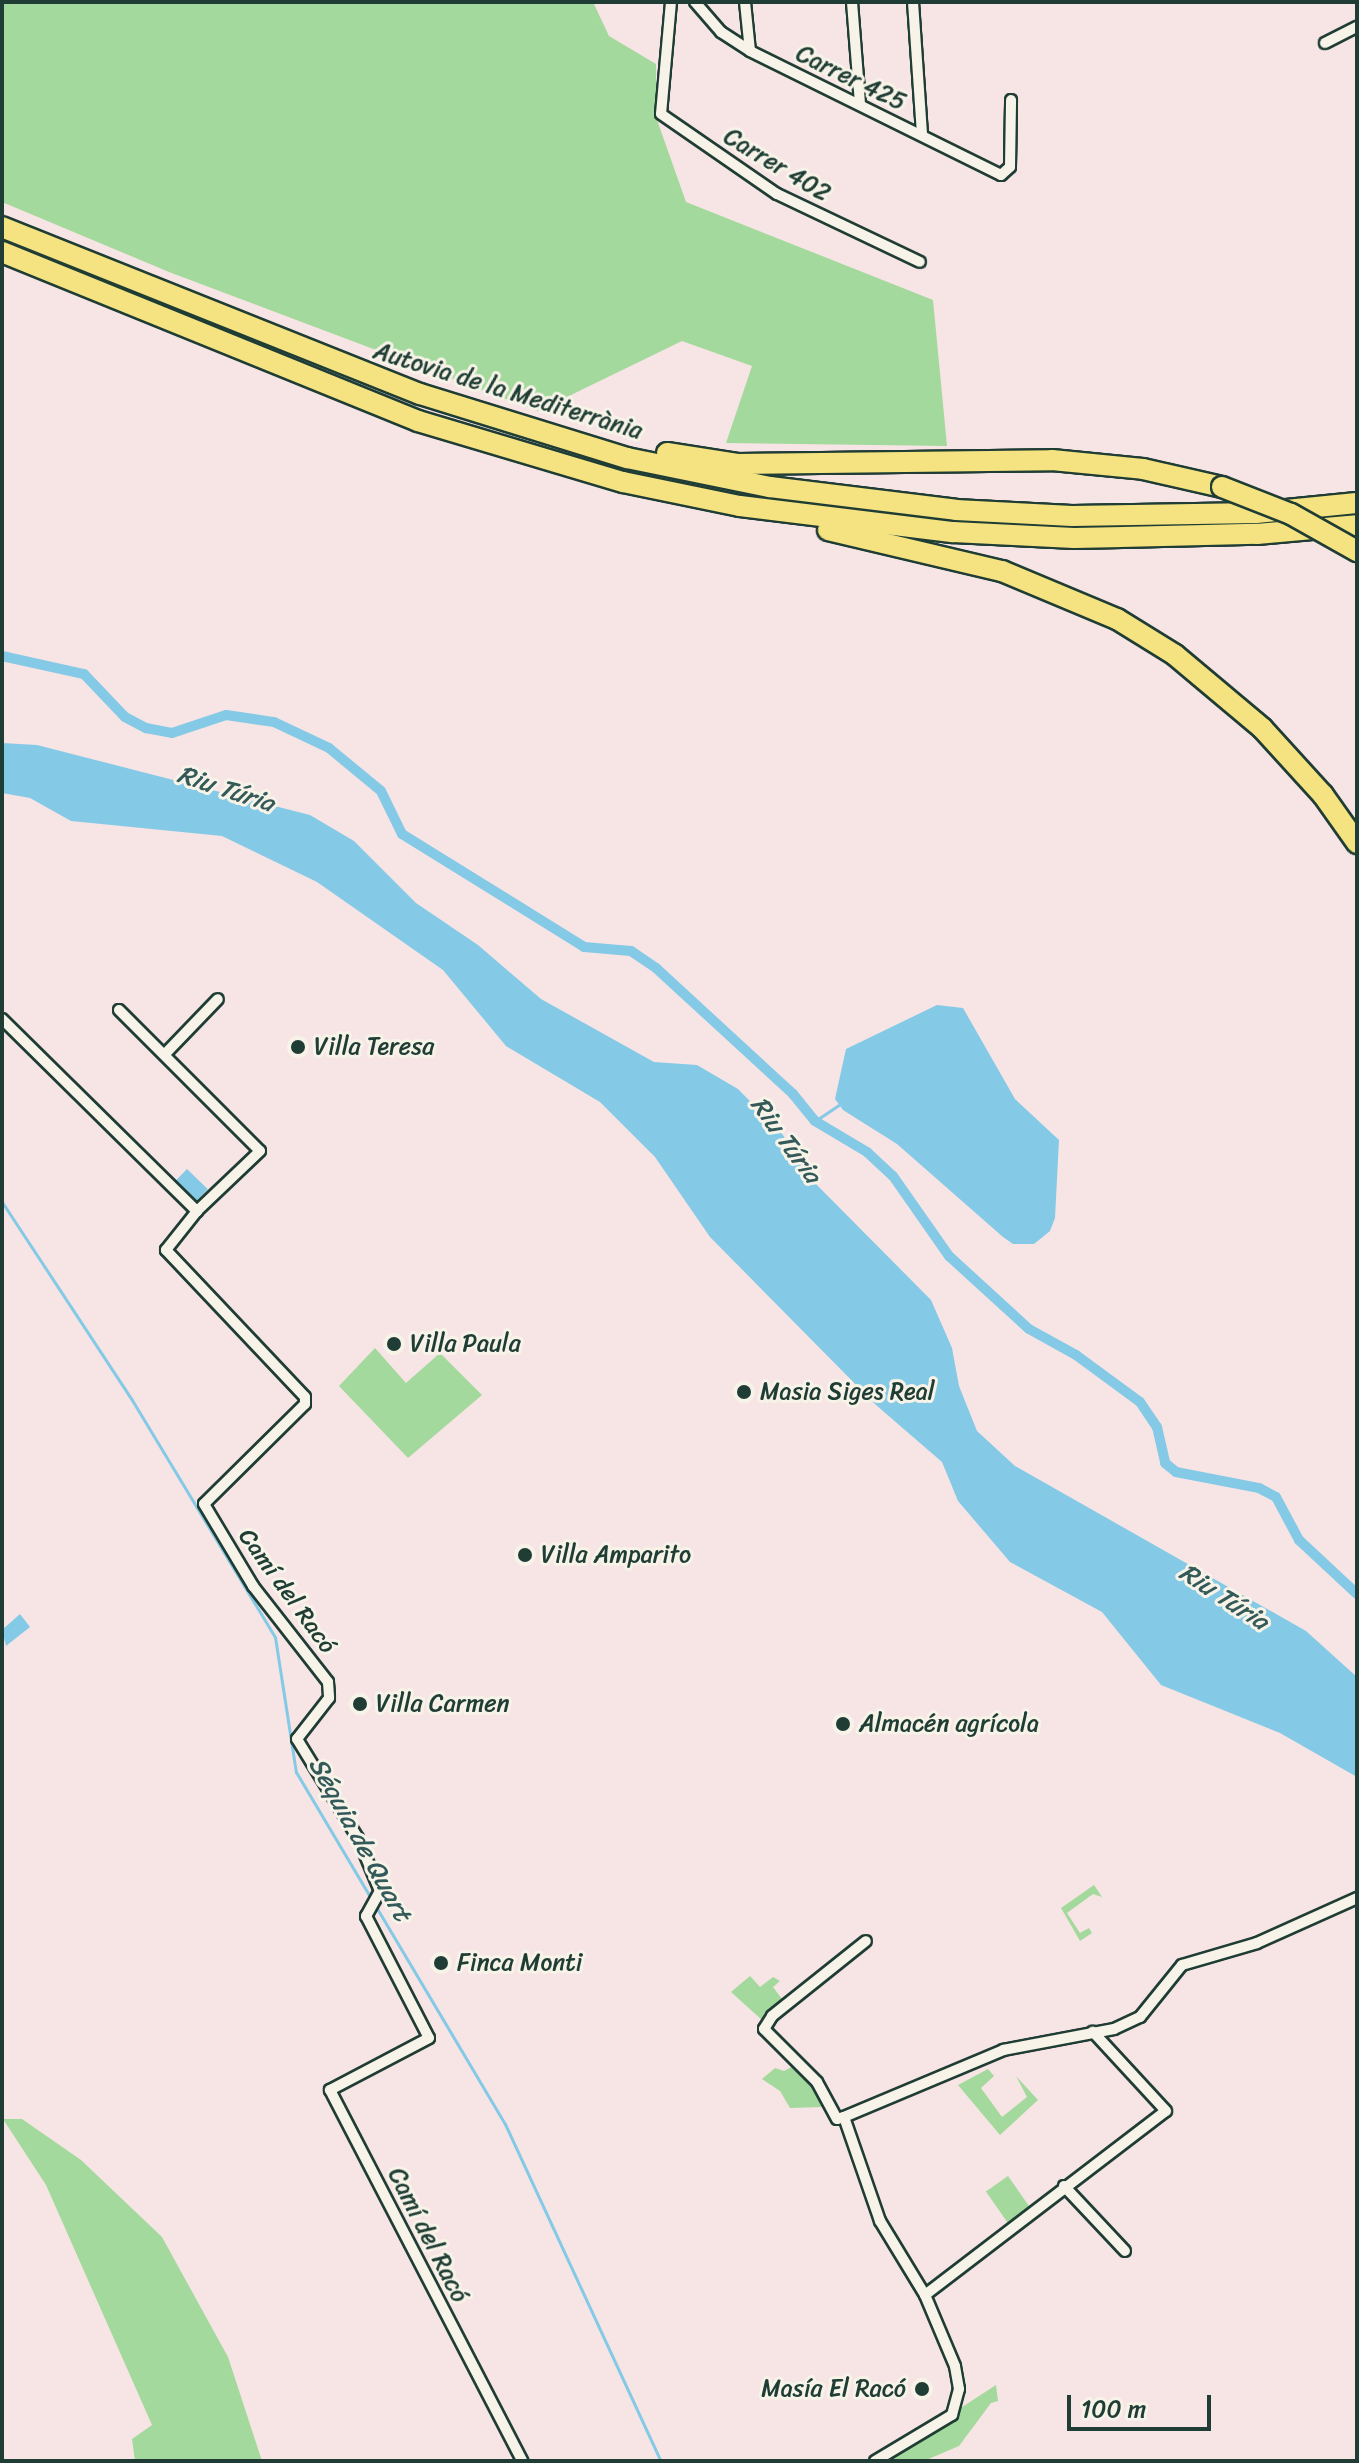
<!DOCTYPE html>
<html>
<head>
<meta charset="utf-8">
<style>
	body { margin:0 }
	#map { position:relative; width:1359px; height:2463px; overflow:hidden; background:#f7e4e4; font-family:Sriracha,sans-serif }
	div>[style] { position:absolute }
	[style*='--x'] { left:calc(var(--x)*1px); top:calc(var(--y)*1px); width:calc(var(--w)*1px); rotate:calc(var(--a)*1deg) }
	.green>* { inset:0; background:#a3d99c; transform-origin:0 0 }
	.water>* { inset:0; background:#84cae6; transform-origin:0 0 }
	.stream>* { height:3px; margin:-1.5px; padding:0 1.5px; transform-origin:1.5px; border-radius:1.5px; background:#84cae6 }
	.canal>* { height:10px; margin:-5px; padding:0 5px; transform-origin:5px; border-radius:5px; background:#84cae6 }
	.roads { filter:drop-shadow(2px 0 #1f3d34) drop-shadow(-2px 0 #1f3d34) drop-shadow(0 2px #1f3d34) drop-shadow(0 -2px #1f3d34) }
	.minor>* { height:10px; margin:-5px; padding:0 5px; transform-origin:5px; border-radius:5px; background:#f7f3e8 }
	.motorway>* { height:20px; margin:-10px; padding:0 10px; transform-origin:10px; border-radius:10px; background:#f5e382 }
	.bridges { filter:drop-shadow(2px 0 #1f3d34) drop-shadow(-2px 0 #1f3d34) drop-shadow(0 2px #1f3d34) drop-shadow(0 -2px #1f3d34) }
	.motorway-bridge>* { height:20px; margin:-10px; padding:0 10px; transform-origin:10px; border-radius:10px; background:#f5e382 }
	.dots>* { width:22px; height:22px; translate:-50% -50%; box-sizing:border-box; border:4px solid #f7f3e8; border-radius:50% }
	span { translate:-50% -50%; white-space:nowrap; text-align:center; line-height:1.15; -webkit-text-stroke:6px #f7f3e8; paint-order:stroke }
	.street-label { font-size:24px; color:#1f3d34 }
	.poi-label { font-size:24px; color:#1f3d34 }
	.left { translate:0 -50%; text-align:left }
	.right { translate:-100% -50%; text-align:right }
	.water-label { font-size:26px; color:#335958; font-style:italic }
	.frame { position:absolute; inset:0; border:4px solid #1f3d34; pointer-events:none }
	.scale { position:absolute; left:1067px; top:2395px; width:144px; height:36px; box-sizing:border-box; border:4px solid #1f3d34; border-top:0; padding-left:10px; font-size:24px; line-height:28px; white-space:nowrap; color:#1f3d34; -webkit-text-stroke:6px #f7f3e8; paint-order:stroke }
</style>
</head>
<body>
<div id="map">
	<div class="green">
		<i style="clip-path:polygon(2px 2px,593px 2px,609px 36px,656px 64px,656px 117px,686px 202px,933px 300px,947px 446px,726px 443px,752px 366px,682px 341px,538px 411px,169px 272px,2px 202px)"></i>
		<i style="clip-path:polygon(375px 1348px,406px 1383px,440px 1353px,482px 1395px,408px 1458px,339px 1386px)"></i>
		<i style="clip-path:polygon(1094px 1885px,1102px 1897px,1093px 1894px,1067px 1913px,1080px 1933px,1089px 1928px,1092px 1933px,1080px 1941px,1061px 1908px)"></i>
		<i style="clip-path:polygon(750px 1976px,760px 1987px,773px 1977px,780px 1981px,773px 1987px,785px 2003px,762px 2020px,731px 1992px)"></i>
		<i style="clip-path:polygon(795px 2065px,813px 2085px,822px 2107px,790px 2108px,780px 2091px,762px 2079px,775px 2068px,784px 2071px)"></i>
		<i style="clip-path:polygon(988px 2069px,994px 2076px,981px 2088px,1002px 2117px,1027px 2097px,1016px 2076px,1038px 2100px,1000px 2135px,958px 2085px)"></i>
		<i style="clip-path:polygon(3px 2119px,22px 2119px,81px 2160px,162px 2237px,228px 2357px,262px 2461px,135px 2461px,132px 2439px,152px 2425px,46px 2185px)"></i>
		<i style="left:1008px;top:2176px;width:42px;height:27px;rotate:55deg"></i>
		<i style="clip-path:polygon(996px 2385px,998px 2401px,991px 2403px,959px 2446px,924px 2461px,879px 2461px)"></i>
	</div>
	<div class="water">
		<i style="clip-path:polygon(2px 743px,37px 745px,310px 815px,354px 841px,416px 903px,478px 945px,541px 999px,654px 1062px,697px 1065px,738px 1089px,783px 1135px,808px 1176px,931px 1300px,952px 1348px,959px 1386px,977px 1431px,1015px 1466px,1306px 1631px,1357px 1677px,1357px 1777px,1280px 1733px,1161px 1685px,1102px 1612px,1010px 1562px,958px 1501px,942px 1462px,876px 1405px,710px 1237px,655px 1157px,600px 1102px,506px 1046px,443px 970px,317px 882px,222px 836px,71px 821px,30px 798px,2px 793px)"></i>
		<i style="clip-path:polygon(937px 1005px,963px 1008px,1015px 1099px,1059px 1140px,1055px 1218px,1050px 1231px,1034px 1244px,1013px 1244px,1003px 1237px,897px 1144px,843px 1110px,835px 1099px,846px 1049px)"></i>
		<i style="left:187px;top:1169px;width:29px;height:19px;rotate:44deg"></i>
		<i style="clip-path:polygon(20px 1614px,30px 1627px,6px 1646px,2px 1630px)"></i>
	</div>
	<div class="stream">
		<i style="--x:815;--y:1121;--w:29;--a:-34"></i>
		<i style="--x:2;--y:1202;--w:237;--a:56.7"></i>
		<i style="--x:132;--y:1400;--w:277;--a:58.9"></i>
		<i style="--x:275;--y:1637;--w:137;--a:81.2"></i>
		<i style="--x:296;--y:1772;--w:409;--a:59.3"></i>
		<i style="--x:505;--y:2124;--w:371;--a:65.2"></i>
	</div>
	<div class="canal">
		<i style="--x:2;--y:656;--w:84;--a:12.4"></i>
		<i style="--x:84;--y:674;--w:59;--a:46.4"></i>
		<i style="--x:125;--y:717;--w:24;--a:28"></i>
		<i style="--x:146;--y:728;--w:26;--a:11"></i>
		<i style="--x:172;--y:733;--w:57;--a:-18.4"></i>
		<i style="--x:226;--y:715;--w:49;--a:8.3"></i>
		<i style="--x:274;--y:722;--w:61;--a:25.3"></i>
		<i style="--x:329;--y:748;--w:67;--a:39.6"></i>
		<i style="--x:381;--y:791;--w:48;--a:64"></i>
		<i style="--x:402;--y:834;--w:214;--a:31.8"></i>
		<i style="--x:584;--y:947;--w:47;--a:4.9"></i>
		<i style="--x:631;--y:951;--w:30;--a:34"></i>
		<i style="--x:656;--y:968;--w:186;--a:42.6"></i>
		<i style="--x:793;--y:1094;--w:35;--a:51"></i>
		<i style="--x:815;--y:1121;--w:61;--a:30.8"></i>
		<i style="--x:867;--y:1152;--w:35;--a:43"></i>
		<i style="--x:893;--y:1176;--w:98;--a:55"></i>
		<i style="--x:949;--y:1256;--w:108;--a:42.4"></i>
		<i style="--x:1029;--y:1329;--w:54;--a:29"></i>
		<i style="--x:1076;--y:1355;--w:79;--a:36.3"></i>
		<i style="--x:1140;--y:1402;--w:30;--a:56"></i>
		<i style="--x:1157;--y:1427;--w:37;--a:77"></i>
		<i style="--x:1165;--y:1463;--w:14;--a:39"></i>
		<i style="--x:1176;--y:1472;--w:85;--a:10.9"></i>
		<i style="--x:1259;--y:1488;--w:19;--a:28"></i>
		<i style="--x:1276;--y:1497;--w:49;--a:61.9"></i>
		<i style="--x:1299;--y:1540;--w:79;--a:43"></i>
	</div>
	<div class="roads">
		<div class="minor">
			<i style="--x:671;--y:2;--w:112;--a:95.1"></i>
			<i style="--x:661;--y:114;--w:141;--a:34.6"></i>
			<i style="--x:777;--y:194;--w:158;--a:25.4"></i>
			<i style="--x:695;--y:2;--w:40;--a:49"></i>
			<i style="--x:721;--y:32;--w:35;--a:33"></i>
			<i style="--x:750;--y:51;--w:280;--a:26.3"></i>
			<i style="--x:1001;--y:175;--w:12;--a:-42"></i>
			<i style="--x:1010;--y:167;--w:67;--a:-89.1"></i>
			<i style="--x:745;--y:2;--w:49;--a:84.2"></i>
			<i style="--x:852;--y:2;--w:102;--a:85.5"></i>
			<i style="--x:913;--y:2;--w:133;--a:86.1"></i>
			<i style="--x:1325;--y:43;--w:36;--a:-27"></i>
			<i style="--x:119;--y:1010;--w:199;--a:45"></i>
			<i style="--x:260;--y:1151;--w:87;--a:136.4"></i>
			<i style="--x:2;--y:1019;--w:274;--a:44.6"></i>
			<i style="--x:197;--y:1211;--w:50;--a:128.5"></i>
			<i style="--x:166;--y:1250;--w:202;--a:46.6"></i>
			<i style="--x:305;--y:1397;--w:7;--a:90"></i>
			<i style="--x:305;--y:1404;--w:142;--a:135.3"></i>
			<i style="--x:204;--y:1504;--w:96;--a:59.1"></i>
			<i style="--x:253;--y:1586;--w:122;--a:52"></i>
			<i style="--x:328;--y:1682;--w:16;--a:86"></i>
			<i style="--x:329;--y:1698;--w:52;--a:128"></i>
			<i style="--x:297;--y:1739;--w:116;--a:58.4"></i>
			<i style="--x:358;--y:1838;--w:57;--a:67.5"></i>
			<i style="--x:380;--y:1891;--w:29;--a:119"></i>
			<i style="--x:366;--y:1916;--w:137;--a:62.7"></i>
			<i style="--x:429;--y:2038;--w:112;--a:152.3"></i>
			<i style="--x:330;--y:2090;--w:418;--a:62.6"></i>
			<i style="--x:165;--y:1054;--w:76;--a:-46.1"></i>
			<i style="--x:844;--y:2117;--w:7;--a:164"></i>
			<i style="--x:837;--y:2119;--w:42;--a:-118.4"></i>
			<i style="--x:817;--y:2082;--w:75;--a:-135"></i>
			<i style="--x:764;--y:2029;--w:15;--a:-58"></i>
			<i style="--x:772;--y:2016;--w:120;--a:-38.6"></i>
			<i style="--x:1064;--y:2186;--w:89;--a:46.8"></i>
			<i style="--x:925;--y:2295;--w:303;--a:-37.4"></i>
			<i style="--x:1166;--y:2111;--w:108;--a:-132.7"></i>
			<i style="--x:875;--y:2461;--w:90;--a:-30.9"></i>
			<i style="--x:952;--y:2415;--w:27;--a:-75"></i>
			<i style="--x:959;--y:2389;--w:23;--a:-100"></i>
			<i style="--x:955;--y:2366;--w:77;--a:-112.9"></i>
			<i style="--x:925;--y:2295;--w:87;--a:-121.3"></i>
			<i style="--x:880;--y:2221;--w:110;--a:-109.1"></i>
			<i style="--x:844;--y:2117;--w:173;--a:-22.8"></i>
			<i style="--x:1003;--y:2050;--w:113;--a:-10.7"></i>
			<i style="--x:1114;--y:2029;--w:29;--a:-25"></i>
			<i style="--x:1140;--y:2017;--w:67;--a:-51.1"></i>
			<i style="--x:1182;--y:1965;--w:78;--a:-16.3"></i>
			<i style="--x:1257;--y:1943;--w:110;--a:-24.2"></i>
		</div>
		<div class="motorway">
			<i style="--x:2;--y:227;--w:450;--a:21.8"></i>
			<i style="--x:420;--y:394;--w:217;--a:17.2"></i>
			<i style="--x:627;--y:458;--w:146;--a:11.5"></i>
			<i style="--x:770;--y:487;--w:187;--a:7"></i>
			<i style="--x:956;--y:510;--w:116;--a:3"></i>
			<i style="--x:1072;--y:516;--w:184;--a:-0.9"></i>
			<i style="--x:1256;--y:513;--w:101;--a:-5.7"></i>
			<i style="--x:2;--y:252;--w:449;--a:22.1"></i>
			<i style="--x:418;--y:421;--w:214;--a:16.6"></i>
			<i style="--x:623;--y:482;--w:119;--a:11.6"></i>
			<i style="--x:740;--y:506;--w:215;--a:7"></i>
			<i style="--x:953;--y:532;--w:121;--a:2.8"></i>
			<i style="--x:1074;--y:538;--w:183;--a:-1.3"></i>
			<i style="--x:1257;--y:534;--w:100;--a:-5.1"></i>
			<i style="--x:667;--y:453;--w:71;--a:8.9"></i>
			<i style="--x:737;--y:464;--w:315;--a:-0.7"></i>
			<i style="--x:1052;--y:460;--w:91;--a:5.6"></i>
			<i style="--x:1143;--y:469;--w:81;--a:12.8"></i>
			<i style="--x:828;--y:530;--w:179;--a:13.3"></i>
			<i style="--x:1002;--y:571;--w:125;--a:22.7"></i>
			<i style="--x:1117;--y:619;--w:68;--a:31.8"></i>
			<i style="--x:1175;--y:655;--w:114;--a:40"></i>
			<i style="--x:1262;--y:728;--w:91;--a:47.7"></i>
			<i style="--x:1323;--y:795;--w:59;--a:54.7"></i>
		</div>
	</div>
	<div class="bridges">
		<div class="motorway-bridge">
			<i style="--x:1222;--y:487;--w:74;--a:21.4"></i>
			<i style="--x:1291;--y:514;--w:76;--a:29.3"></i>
		</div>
	</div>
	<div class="dots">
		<i style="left:298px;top:1047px;background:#1f3d34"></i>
		<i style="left:394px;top:1344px;background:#1f3d34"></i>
		<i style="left:744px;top:1392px;background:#1f3d34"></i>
		<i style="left:525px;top:1555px;background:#1f3d34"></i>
		<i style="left:360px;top:1704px;background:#1f3d34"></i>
		<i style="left:843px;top:1724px;background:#1f3d34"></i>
		<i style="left:441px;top:1963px;background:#1f3d34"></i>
		<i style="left:922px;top:2389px;background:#1f3d34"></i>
	</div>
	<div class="street-label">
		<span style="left:851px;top:78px;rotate:26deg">Carrer 425</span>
		<span style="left:777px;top:165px;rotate:31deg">Carrer 402</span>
		<span style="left:508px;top:391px;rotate:17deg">Autovia de la Mediterrània</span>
		<span style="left:287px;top:1591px;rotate:54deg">Camí del Racó</span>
		<span style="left:428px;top:2235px;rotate:63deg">Camí del Racó</span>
	</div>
	<div class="poi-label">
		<span class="left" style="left:314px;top:1047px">Villa Teresa</span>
		<span class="left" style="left:410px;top:1344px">Villa Paula</span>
		<span class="left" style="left:760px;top:1392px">Masia Siges Real</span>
		<span class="left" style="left:541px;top:1555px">Villa Amparito</span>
		<span class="left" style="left:376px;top:1704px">Villa Carmen</span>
		<span class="left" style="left:859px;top:1724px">Almacén agrícola</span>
		<span class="left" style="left:457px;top:1963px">Finca Monti</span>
		<span class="right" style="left:906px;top:2389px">Masía El Racó</span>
	</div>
	<div class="water-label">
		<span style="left:226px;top:789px;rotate:18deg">Riu Túria</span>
		<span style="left:786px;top:1140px;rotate:54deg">Riu Túria</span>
		<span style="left:1224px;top:1597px;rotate:33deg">Riu Túria</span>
		<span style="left:360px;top:1839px;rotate:61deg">Séquia de Quart</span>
	</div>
	<div class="frame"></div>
	<div class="scale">100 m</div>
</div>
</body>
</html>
